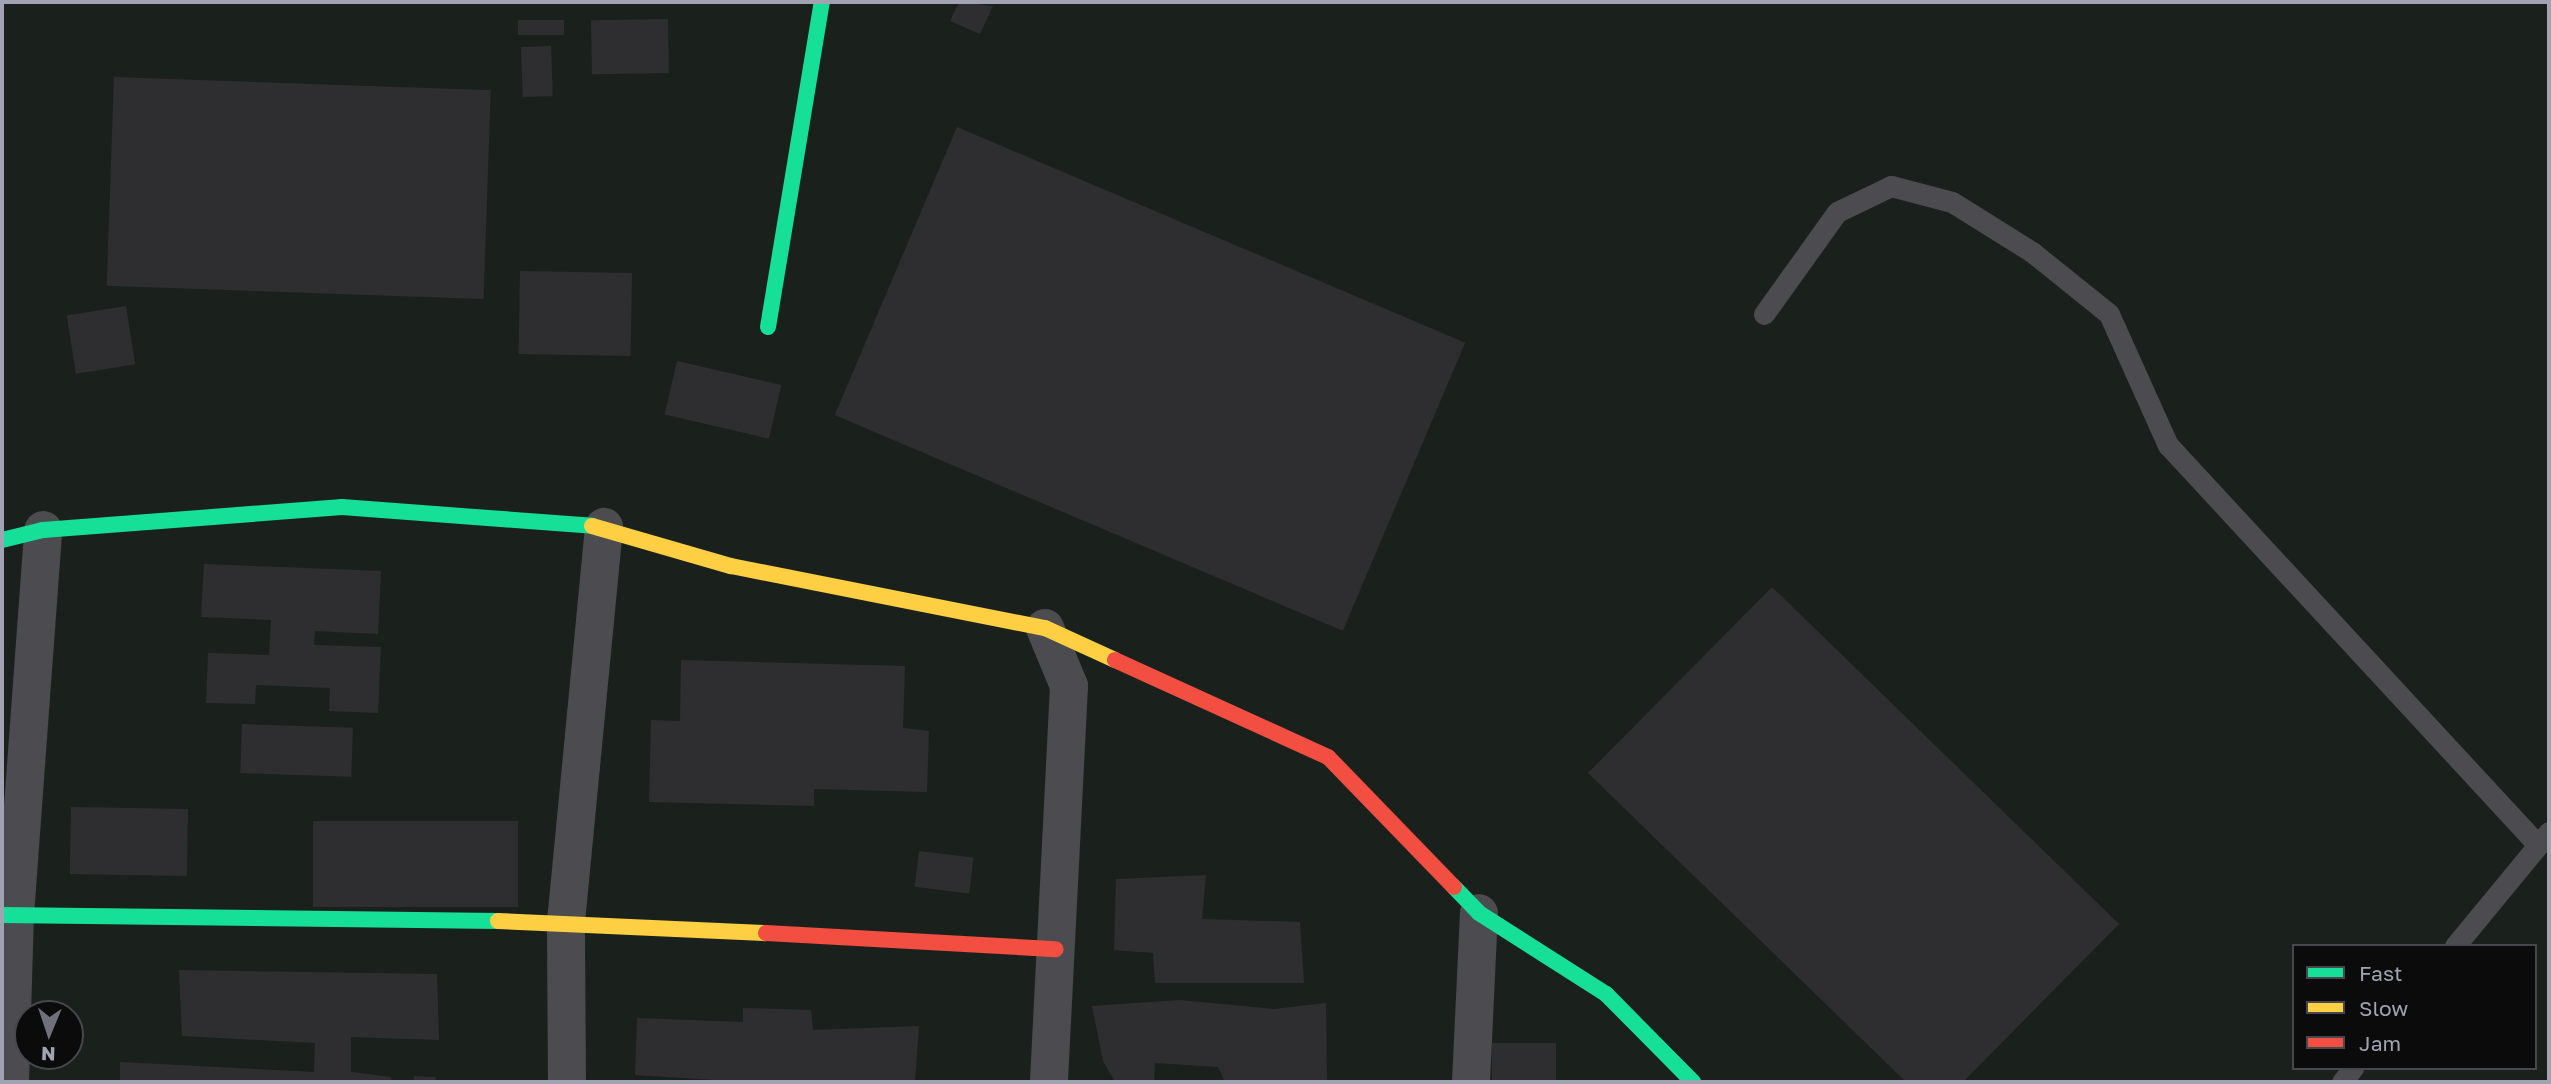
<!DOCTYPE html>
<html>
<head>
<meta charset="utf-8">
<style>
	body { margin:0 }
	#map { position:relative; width:2551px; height:1084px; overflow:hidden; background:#101011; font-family:"Golos Text",sans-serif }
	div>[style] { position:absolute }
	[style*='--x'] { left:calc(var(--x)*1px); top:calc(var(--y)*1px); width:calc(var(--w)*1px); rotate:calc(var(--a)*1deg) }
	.green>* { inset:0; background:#1a211c }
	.building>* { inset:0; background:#2e2e30; transform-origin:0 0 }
	.lane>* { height:21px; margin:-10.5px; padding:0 10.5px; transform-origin:10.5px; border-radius:10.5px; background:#4b4b50 }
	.street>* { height:38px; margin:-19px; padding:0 19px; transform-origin:19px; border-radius:19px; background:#4b4b50 }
	.fast>* { height:16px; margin:-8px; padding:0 8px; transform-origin:8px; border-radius:8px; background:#16e098 }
	.slow>* { height:16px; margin:-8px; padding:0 8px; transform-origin:8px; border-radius:8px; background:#ffcf43 }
	.jam>* { height:16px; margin:-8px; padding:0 8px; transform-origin:8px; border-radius:8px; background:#f24e42 }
	span { translate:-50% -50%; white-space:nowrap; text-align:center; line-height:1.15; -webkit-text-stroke:6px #0b0b0c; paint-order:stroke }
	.frame { position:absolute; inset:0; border:4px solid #a2a3b2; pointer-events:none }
	.legend { position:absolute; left:2292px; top:944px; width:245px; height:126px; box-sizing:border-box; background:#0b0b0c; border:2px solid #47484e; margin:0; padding:9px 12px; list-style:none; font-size:21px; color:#a2a3b2 }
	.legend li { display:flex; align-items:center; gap:14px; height:35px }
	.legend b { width:35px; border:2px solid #47484e }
	.north { position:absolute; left:14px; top:1000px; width:70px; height:70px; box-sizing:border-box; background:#0b0b0c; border:2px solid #47484e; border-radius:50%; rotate:182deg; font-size:19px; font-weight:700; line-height:28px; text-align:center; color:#a2a3b2 }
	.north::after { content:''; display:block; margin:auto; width:24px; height:32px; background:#6f707a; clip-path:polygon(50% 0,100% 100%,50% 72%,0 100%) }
</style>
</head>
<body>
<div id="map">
	<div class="green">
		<i style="clip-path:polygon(evenodd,2px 2px,2549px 2px,2549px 1082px,2px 1082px,2px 2px,2294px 946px,2535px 946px,2535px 1068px,2294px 1068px,2294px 946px,2px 2px,28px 1014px,70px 1014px,70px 1056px,28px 1056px,28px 1014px)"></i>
	</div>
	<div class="building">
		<i style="clip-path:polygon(959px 2px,993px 6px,980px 34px,950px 21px)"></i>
		<i style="left:668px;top:19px;width:54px;height:77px;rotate:89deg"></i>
		<i style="left:564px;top:20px;width:15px;height:46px;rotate:90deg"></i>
		<i style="left:551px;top:46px;width:50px;height:30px;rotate:88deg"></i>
		<i style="left:114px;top:77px;width:377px;height:209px;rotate:2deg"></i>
		<i style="left:957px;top:127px;width:552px;height:313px;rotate:23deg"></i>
		<i style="left:520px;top:271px;width:112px;height:83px;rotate:1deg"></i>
		<i style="left:126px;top:306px;width:59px;height:60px;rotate:81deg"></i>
		<i style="left:677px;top:361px;width:107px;height:55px;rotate:13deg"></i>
		<i style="clip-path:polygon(204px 564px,381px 571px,378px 634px,315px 631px,314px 645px,381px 647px,378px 713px,329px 711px,330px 688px,256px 685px,255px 704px,206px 703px,208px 653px,269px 655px,271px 620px,201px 617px)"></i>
		<i style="clip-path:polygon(1772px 587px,2119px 924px,1963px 1082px,1906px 1082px,1588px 773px)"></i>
		<i style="clip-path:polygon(681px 660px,905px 666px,903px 728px,929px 731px,927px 792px,814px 789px,814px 806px,649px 802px,651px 720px,680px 721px)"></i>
		<i style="left:242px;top:724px;width:111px;height:49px;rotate:2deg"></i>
		<i style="left:71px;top:807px;width:117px;height:67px;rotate:1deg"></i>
		<i style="left:313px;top:821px;width:205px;height:86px"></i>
		<i style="left:919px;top:851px;width:55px;height:36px;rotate:7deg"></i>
		<i style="clip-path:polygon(1206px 875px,1202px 919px,1300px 922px,1304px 983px,1155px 983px,1153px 953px,1114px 950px,1116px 879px)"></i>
		<i style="clip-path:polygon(179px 970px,437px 974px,439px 1040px,351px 1037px,351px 1072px,391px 1077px,392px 1082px,120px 1082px,120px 1062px,314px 1072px,315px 1043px,182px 1036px)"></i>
		<i style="clip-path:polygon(1180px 1000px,1274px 1009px,1326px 1003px,1327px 1082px,1225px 1082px,1218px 1067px,1155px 1063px,1154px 1082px,1115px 1082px,1103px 1061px,1092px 1006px)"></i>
		<i style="clip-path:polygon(743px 1008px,811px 1010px,813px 1030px,919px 1026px,915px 1081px,746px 1082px,635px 1075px,637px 1018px,743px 1022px)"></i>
		<i style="left:1492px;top:1043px;width:64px;height:39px"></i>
		<i style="clip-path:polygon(414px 1076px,436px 1077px,435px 1082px,414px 1082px)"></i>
	</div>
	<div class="lane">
		<i style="--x:1764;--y:314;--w:125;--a:-54.4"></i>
		<i style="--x:1837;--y:212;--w:60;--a:-25.7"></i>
		<i style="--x:1891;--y:186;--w:63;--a:14.7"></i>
		<i style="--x:1952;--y:202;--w:94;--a:32"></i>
		<i style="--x:2032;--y:252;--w:99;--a:38.8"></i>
		<i style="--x:2109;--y:314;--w:144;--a:65.8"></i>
		<i style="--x:2168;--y:445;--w:545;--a:47.23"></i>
		<i style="--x:2455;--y:946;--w:148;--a:-50.5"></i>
		<i style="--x:2342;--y:1082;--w:18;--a:-52"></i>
	</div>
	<div class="street">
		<i style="--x:1045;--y:628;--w:63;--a:67.5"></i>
		<i style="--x:1069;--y:686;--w:397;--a:92.9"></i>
		<i style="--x:10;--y:1082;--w:167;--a:-88.3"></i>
		<i style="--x:15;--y:915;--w:386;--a:-85.8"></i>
		<i style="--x:567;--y:1082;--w:160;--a:-90.4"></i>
		<i style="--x:566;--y:922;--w:397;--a:-84.5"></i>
		<i style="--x:1471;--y:1082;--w:169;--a:-87.3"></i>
	</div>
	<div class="fast">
		<i style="--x:768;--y:327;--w:329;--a:-80.6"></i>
		<i style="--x:2;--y:540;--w:42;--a:-13.7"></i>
		<i style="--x:43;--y:530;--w:300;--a:-4.4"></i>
		<i style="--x:342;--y:507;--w:251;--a:4.3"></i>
		<i style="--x:1454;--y:887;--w:36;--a:46"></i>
		<i style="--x:1479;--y:913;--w:151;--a:32.5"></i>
		<i style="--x:1606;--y:994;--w:124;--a:45.3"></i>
		<i style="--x:2;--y:915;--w:496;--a:0.7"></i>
	</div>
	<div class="slow">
		<i style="--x:592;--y:526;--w:145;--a:16.1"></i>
		<i style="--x:731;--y:566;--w:320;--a:11.2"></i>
		<i style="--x:1045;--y:628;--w:77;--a:24.6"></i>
		<i style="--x:498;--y:921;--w:268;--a:2.6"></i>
	</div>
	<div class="jam">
		<i style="--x:1115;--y:660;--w:234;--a:24.5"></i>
		<i style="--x:1328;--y:757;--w:181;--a:45.9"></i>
		<i style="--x:766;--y:933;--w:290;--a:3.2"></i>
	</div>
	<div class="frame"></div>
	<ul class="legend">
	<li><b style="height:9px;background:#16e098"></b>Fast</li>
	<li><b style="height:9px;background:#ffcf43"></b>Slow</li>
	<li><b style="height:9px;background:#f24e42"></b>Jam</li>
	</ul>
	<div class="north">N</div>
</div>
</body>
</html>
